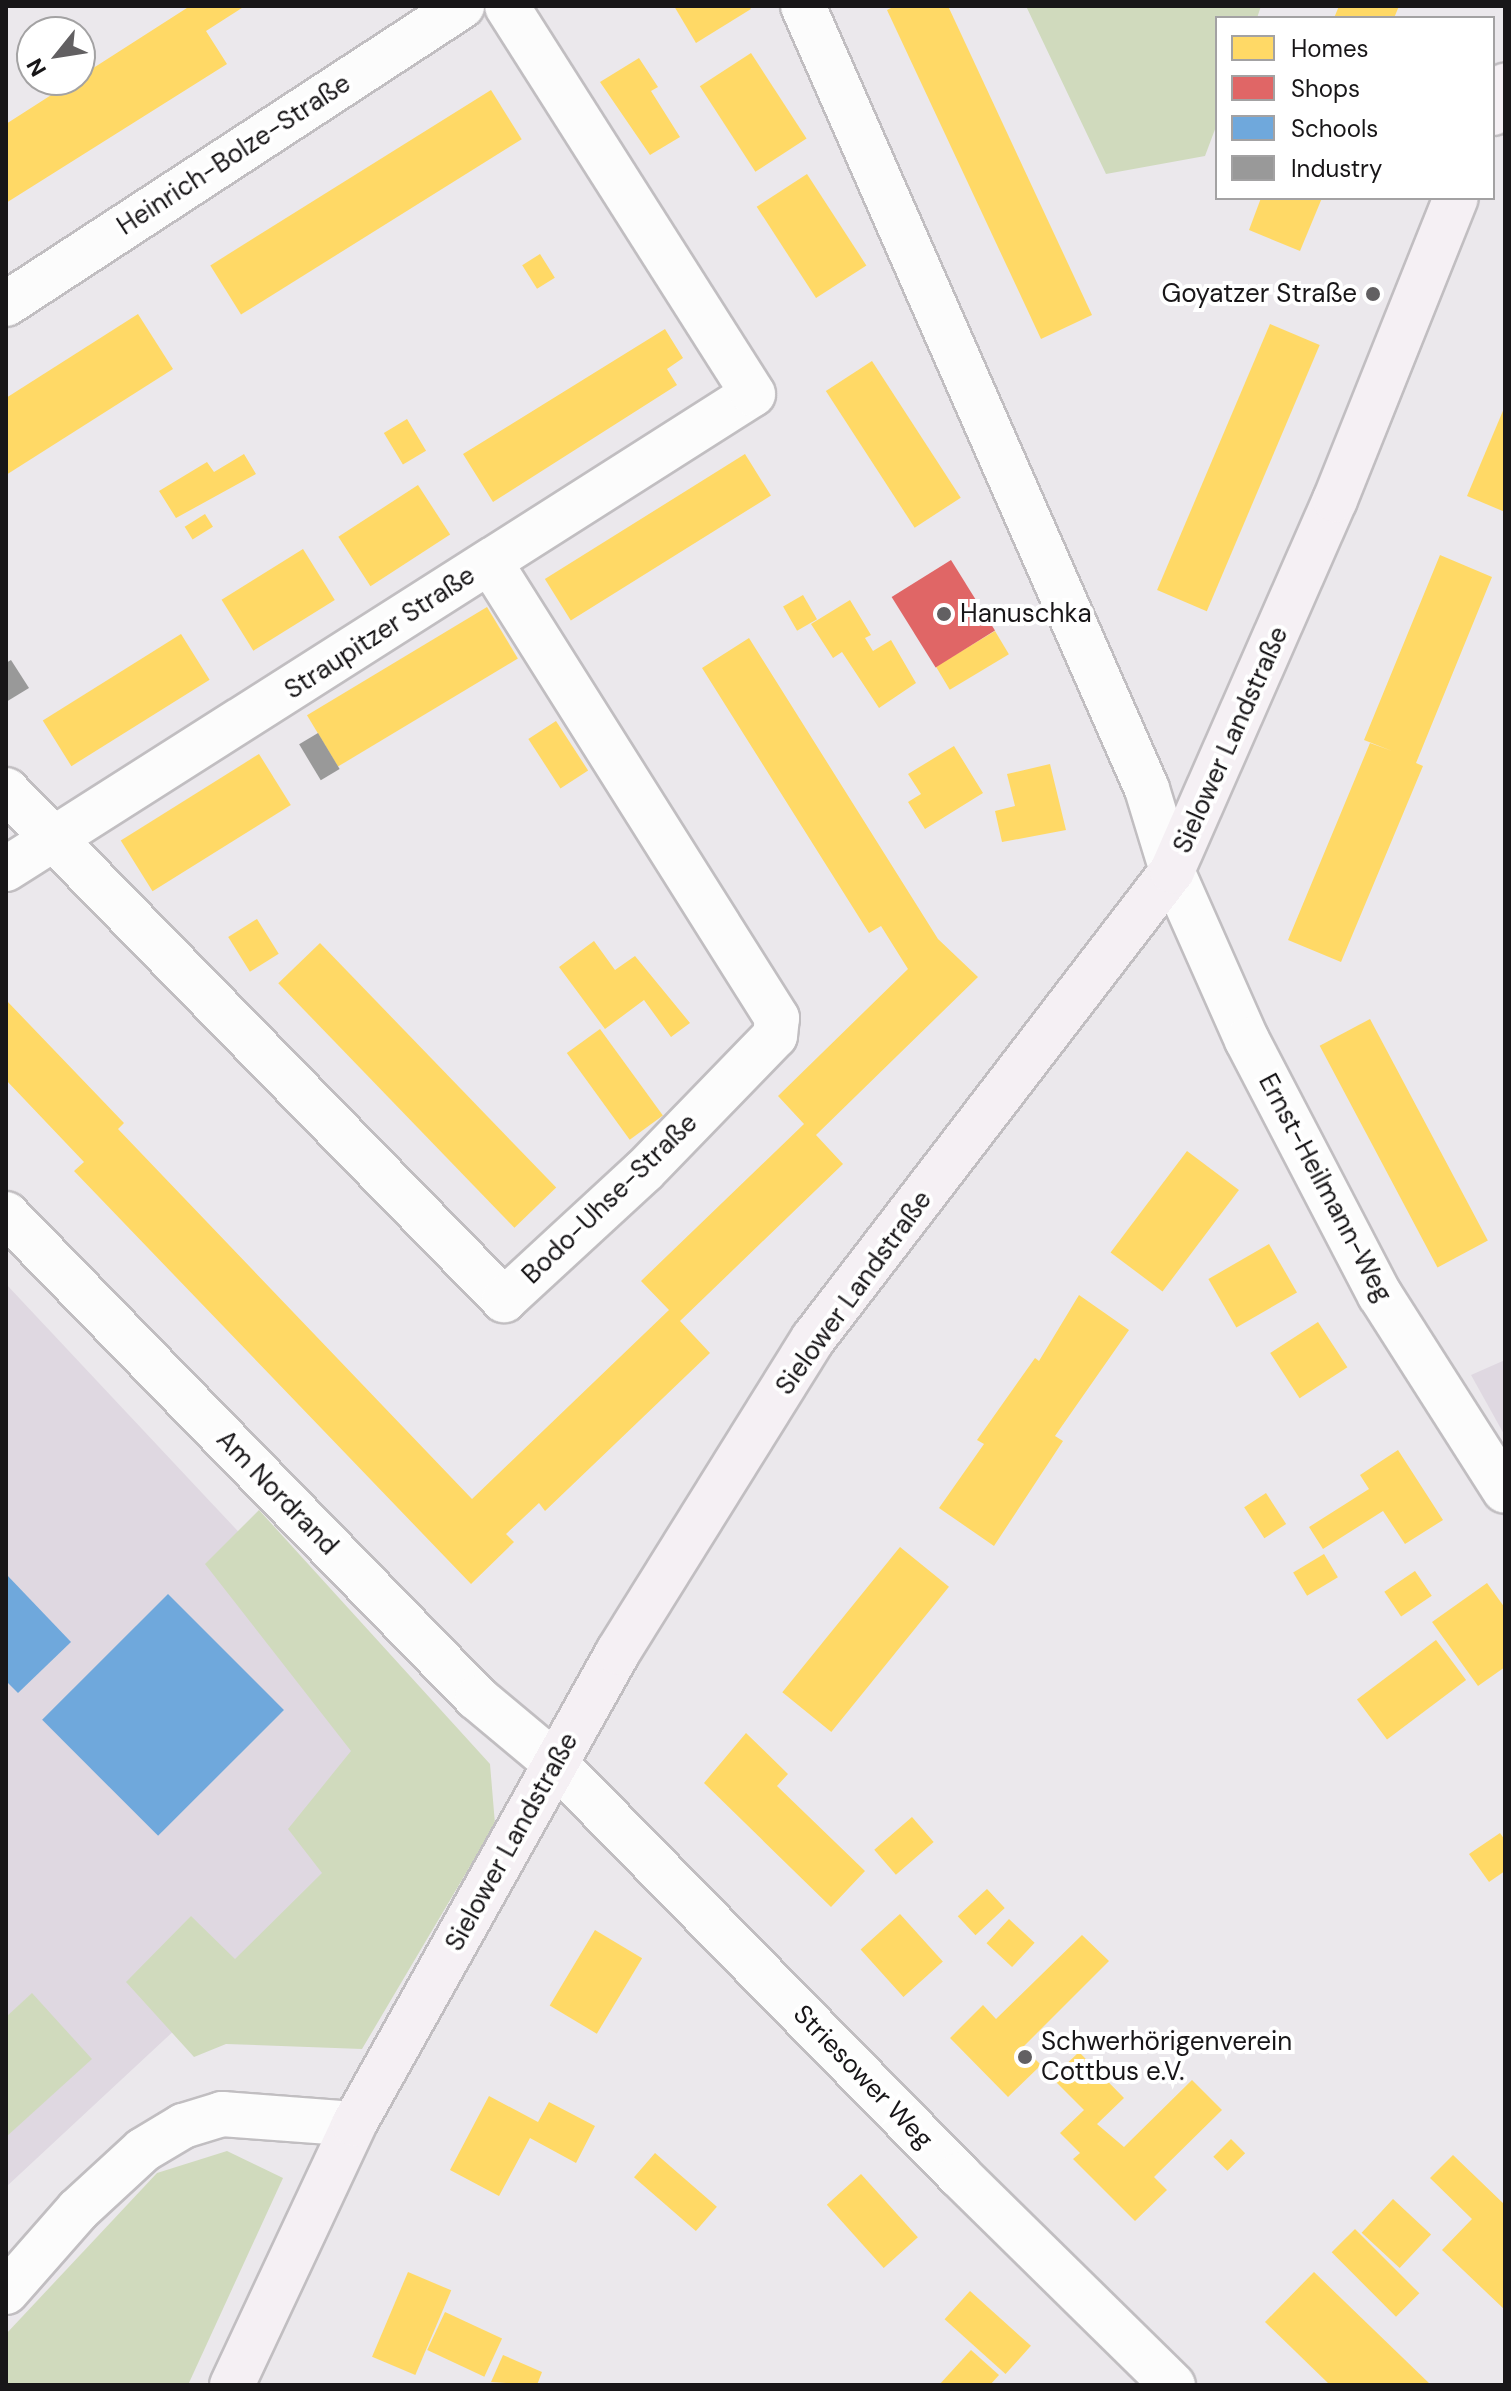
<!DOCTYPE html>
<html>
<head>
<meta charset="utf-8">
<style>
	body { margin:0 }
	#map { position:relative; width:1511px; height:2391px; overflow:hidden; background:#ebe8ec; font-family:"DM Sans",sans-serif }
	div>[style] { position:absolute }
	[style*='--x'] { left:calc(var(--x)*1px); top:calc(var(--y)*1px); width:calc(var(--w)*1px); rotate:calc(var(--a)*1deg) }
	.built>* { inset:0; background:#dfd8e1 }
	.green>* { inset:0; background:#d0dabd }
	.homes>* { inset:0; background:#ffd966; transform-origin:0 0 }
	.shops>* { inset:0; background:#e06666; transform-origin:0 0 }
	.schools>* { inset:0; background:#6fa8dc; transform-origin:0 0 }
	.industry>* { inset:0; background:#999; transform-origin:0 0 }
	.roads { filter:drop-shadow(2px 0 #c1bec1) drop-shadow(-2px 0 #c1bec1) drop-shadow(0 2px #c1bec1) drop-shadow(0 -2px #c1bec1) }
	.minor>* { height:44px; margin:-22px; padding:0 22px; transform-origin:22px; border-radius:22px; background:#fcfcfc }
	.major>* { height:44px; margin:-22px; padding:0 22px; transform-origin:22px; border-radius:22px; background:#f5f0f4 }
	.dots>* { width:22px; height:22px; translate:-50% -50%; box-sizing:border-box; border:4px solid #fff; border-radius:50% }
	span { translate:-50% -50%; white-space:nowrap; text-align:center; line-height:1.15; -webkit-text-stroke:8px #fff; paint-order:stroke }
	.street-label { font-size:26px; color:#181618 }
	.poi-label { font-size:26px; color:#181618 }
	.right { translate:-100% -50%; text-align:right }
	.left { translate:0 -50%; text-align:left }
	.frame { position:absolute; inset:0; border:8px solid #181618; pointer-events:none }
	.legend { position:absolute; left:1215px; top:16px; width:280px; height:184px; box-sizing:border-box; background:#fff; border:2px solid #a3a2a3; margin:0; padding:10px 14px; list-style:none; font-size:24px; color:#181618 }
	.legend li { display:flex; align-items:center; gap:16px; height:40px }
	.legend b { width:40px; border:2px solid #a3a2a3 }
	.north { position:absolute; left:16px; top:16px; width:80px; height:80px; box-sizing:border-box; background:#fff; border:2px solid #a3a2a3; border-radius:50%; rotate:240deg; font-size:22px; font-weight:700; line-height:32px; text-align:center; color:#181618 }
	.north::after { content:''; display:block; margin:auto; width:28px; height:36px; background:#626062; clip-path:polygon(50% 0,100% 100%,50% 72%,0 100%) }
</style>
</head>
<body>
<div id="map">
	<div class="built">
		<i style="clip-path:polygon(6px 1284px,416px 1721px,422px 1800px,6px 2187px)"></i>
		<i style="clip-path:polygon(1505px 1360px,1505px 1436px,1471px 1375px)"></i>
	</div>
	<div class="green">
		<i style="clip-path:polygon(1026px 6px,1261px 6px,1257px 18px,1217px 18px,1217px 124px,1205px 156px,1106px 174px)"></i>
		<i style="clip-path:polygon(259px 1510px,490px 1764px,495px 1824px,362px 2049px,226px 2044px,194px 2057px,126px 1982px,191px 1916px,235px 1959px,322px 1873px,288px 1829px,351px 1751px,205px 1564px)"></i>
		<i style="clip-path:polygon(32px 1993px,92px 2059px,6px 2137px,6px 2017px)"></i>
		<i style="clip-path:polygon(227px 2151px,283px 2178px,188px 2385px,6px 2385px,6px 2334px,157px 2173px)"></i>
	</div>
	<div class="homes">
		<i style="clip-path:polygon(190px 6px,245px 6px,206px 31px,227px 64px,6px 203px,6px 124px)"></i>
		<i style="clip-path:polygon(674px 6px,749px 6px,751px 9px,696px 43px)"></i>
		<i style="clip-path:polygon(895px 6px,948px 6px,1092px 315px,1041px 339px,887px 10px)"></i>
		<i style="clip-path:polygon(1339px 6px,1399px 6px,1394px 18px,1334px 18px)"></i>
		<i style="left:751px;top:53px;width:102px;height:61px;rotate:57deg"></i>
		<i style="clip-path:polygon(639px 58px,658px 87px,651px 91px,680px 137px,650px 155px,600px 82px)"></i>
		<i style="left:491px;top:90px;width:58px;height:331px;rotate:58deg"></i>
		<i style="left:807px;top:174px;width:109px;height:60px;rotate:57deg"></i>
		<i style="clip-path:polygon(1261px 198px,1322px 198px,1300px 251px,1249px 230px)"></i>
		<i style="left:540px;top:254px;width:28px;height:21px;rotate:58deg"></i>
		<i style="clip-path:polygon(138px 314px,173px 369px,6px 475px,6px 398px)"></i>
		<i style="left:1270px;top:324px;width:54px;height:289px;rotate:23deg"></i>
		<i style="clip-path:polygon(665px 329px,683px 358px,667px 369px,677px 385px,493px 502px,463px 454px)"></i>
		<i style="left:872px;top:361px;width:163px;height:55px;rotate:57deg"></i>
		<i style="clip-path:polygon(1505px 406px,1505px 512px,1467px 496px)"></i>
		<i style="left:407px;top:419px;width:37px;height:27px;rotate:59deg"></i>
		<i style="clip-path:polygon(244px 454px,256px 474px,176px 518px,159px 491px,207px 462px,214px 472px)"></i>
		<i style="left:745px;top:454px;width:49px;height:236px;rotate:58deg"></i>
		<i style="left:418px;top:485px;width:59px;height:95px;rotate:57deg"></i>
		<i style="left:205px;top:514px;width:15px;height:24px;rotate:58deg"></i>
		<i style="left:303px;top:549px;width:60px;height:96px;rotate:58deg"></i>
		<i style="clip-path:polygon(1440px 555px,1492px 577px,1416px 763px,1423px 766px,1341px 962px,1288px 940px,1370px 743px,1392px 751px,1364px 740px)"></i>
		<i style="left:803px;top:595px;width:28px;height:23px;rotate:60deg"></i>
		<i style="clip-path:polygon(850px 600px,871px 635px,865px 638px,873px 651px,891px 640px,916px 683px,879px 708px,842px 652px,833px 658px,811px 624px)"></i>
		<i style="left:487px;top:607px;width:60px;height:210px;rotate:59deg"></i>
		<i style="left:995px;top:631px;width:27px;height:69px;rotate:59deg"></i>
		<i style="left:181px;top:634px;width:54px;height:163px;rotate:58deg"></i>
		<i style="clip-path:polygon(749px 638px,938px 939px,978px 977px,816px 1135px,843px 1164px,680px 1321px,710px 1353px,545px 1511px,539px 1503px,506px 1534px,514px 1542px,471px 1584px,74px 1171px,84px 1162px,6px 1080px,6px 1000px,124px 1123px,118px 1129px,472px 1499px,669px 1310px,641px 1281px,804px 1124px,778px 1096px,908px 969px,881px 926px,869px 933px,702px 668px)"></i>
		<i style="left:556px;top:721px;width:59px;height:33px;rotate:57deg"></i>
		<i style="clip-path:polygon(954px 746px,983px 793px,925px 829px,908px 802px,921px 794px,908px 774px)"></i>
		<i style="left:259px;top:754px;width:60px;height:163px;rotate:58deg"></i>
		<i style="clip-path:polygon(1050px 764px,1066px 830px,1002px 842px,995px 811px,1015px 806px,1007px 774px)"></i>
		<i style="left:257px;top:919px;width:41px;height:34px;rotate:58deg"></i>
		<i style="clip-path:polygon(594px 941px,615px 970px,635px 956px,690px 1023px,671px 1037px,644px 1000px,605px 1029px,559px 967px)"></i>
		<i style="left:320px;top:943px;width:340px;height:58px;rotate:46deg"></i>
		<i style="left:1370px;top:1019px;width:251px;height:57px;rotate:62deg"></i>
		<i style="left:600px;top:1029px;width:107px;height:41px;rotate:54deg"></i>
		<i style="left:1187px;top:1151px;width:65px;height:127px;rotate:37deg"></i>
		<i style="left:1269px;top:1244px;width:56px;height:70px;rotate:60deg"></i>
		<i style="clip-path:polygon(1079px 1295px,1129px 1330px,1055px 1436px,1063px 1441px,994px 1546px,939px 1508px,984px 1444px,977px 1440px,1035px 1358px,1039px 1361px)"></i>
		<i style="left:1318px;top:1322px;width:54px;height:57px;rotate:57deg"></i>
		<i style="clip-path:polygon(1398px 1450px,1443px 1520px,1405px 1544px,1383px 1511px,1323px 1549px,1309px 1527px,1369px 1489px,1360px 1475px)"></i>
		<i style="left:1266px;top:1493px;width:37px;height:26px;rotate:57deg"></i>
		<i style="left:900px;top:1547px;width:63px;height:187px;rotate:39deg"></i>
		<i style="left:1324px;top:1554px;width:27px;height:36px;rotate:59deg"></i>
		<i style="left:1415px;top:1571px;width:30px;height:37px;rotate:56deg"></i>
		<i style="clip-path:polygon(1487px 1583px,1505px 1608px,1505px 1667px,1478px 1686px,1432px 1622px)"></i>
		<i style="left:1436px;top:1640px;width:50px;height:99px;rotate:53deg"></i>
		<i style="clip-path:polygon(746px 1733px,788px 1774px,777px 1786px,865px 1871px,831px 1907px,704px 1783px)"></i>
		<i style="left:912px;top:1817px;width:33px;height:50px;rotate:49deg"></i>
		<i style="clip-path:polygon(1500px 1833px,1505px 1840px,1505px 1871px,1489px 1882px,1469px 1854px)"></i>
		<i style="left:987px;top:1889px;width:26px;height:40px;rotate:47deg"></i>
		<i style="left:900px;top:1914px;width:64px;height:53px;rotate:48deg"></i>
		<i style="left:1009px;top:1919px;width:35px;height:33px;rotate:43deg"></i>
		<i style="left:595px;top:1930px;width:55px;height:88px;rotate:31deg"></i>
		<i style="clip-path:polygon(1082px 1935px,1109px 1961px,1023px 2047px,1041px 2065px,1008px 2097px,950px 2038px,983px 2005px,996px 2019px)"></i>
		<i style="clip-path:polygon(1079px 2052px,1124px 2098px,1097px 2124px,1124px 2147px,1192px 2080px,1222px 2110px,1154px 2177px,1167px 2190px,1135px 2221px,1073px 2159px,1080px 2153px,1060px 2133px,1084px 2110px,1052px 2078px)"></i>
		<i style="clip-path:polygon(489px 2096px,538px 2122px,549px 2102px,595px 2126px,576px 2163px,530px 2138px,499px 2196px,450px 2170px)"></i>
		<i style="left:1231px;top:2139px;width:20px;height:25px;rotate:45deg"></i>
		<i style="left:655px;top:2153px;width:82px;height:32px;rotate:41deg"></i>
		<i style="clip-path:polygon(1453px 2155px,1505px 2205px,1505px 2310px,1442px 2250px,1472px 2219px,1430px 2178px)"></i>
		<i style="left:861px;top:2174px;width:85px;height:46px;rotate:48deg"></i>
		<i style="left:1393px;top:2199px;width:52px;height:46px;rotate:43deg"></i>
		<i style="left:1355px;top:2229px;width:91px;height:33px;rotate:45deg"></i>
		<i style="left:408px;top:2272px;width:47px;height:92px;rotate:23deg"></i>
		<i style="clip-path:polygon(1314px 2272px,1431px 2385px,1330px 2385px,1265px 2322px)"></i>
		<i style="left:970px;top:2291px;width:82px;height:38px;rotate:42deg"></i>
		<i style="left:445px;top:2312px;width:63px;height:42px;rotate:25deg"></i>
		<i style="clip-path:polygon(971px 2350px,999px 2375px,990px 2385px,939px 2385px)"></i>
		<i style="clip-path:polygon(503px 2355px,542px 2372px,537px 2385px,491px 2382px)"></i>
	</div>
	<div class="shops">
		<i style="left:951px;top:560px;width:83px;height:70px;rotate:58deg"></i>
	</div>
	<div class="schools">
		<i style="clip-path:polygon(6px 1574px,71px 1642px,18px 1693px,6px 1681px)"></i>
		<i style="left:168px;top:1594px;width:164px;height:178px;rotate:45deg"></i>
	</div>
	<div class="industry">
		<i style="clip-path:polygon(11px 660px,29px 688px,6px 702px,6px 663px)"></i>
		<i style="left:318px;top:733px;width:42px;height:22px;rotate:59deg"></i>
	</div>
	<div class="roads">
		<div class="minor">
			<i style="--x:803;--y:6;--w:855;--a:66.28"></i>
			<i style="--x:1147;--y:789;--w:86;--a:73"></i>
			<i style="--x:1172;--y:871;--w:185;--a:66.1"></i>
			<i style="--x:1247;--y:1040;--w:288;--a:62.5"></i>
			<i style="--x:1380;--y:1295;--w:232;--a:57.5"></i>
			<i style="--x:6;--y:304;--w:545;--a:-33.16"></i>
			<i style="--x:6;--y:790;--w:713;--a:45.68"></i>
			<i style="--x:504;--y:1300;--w:190;--a:-42.7"></i>
			<i style="--x:644;--y:1171;--w:188;--a:-45.9"></i>
			<i style="--x:775;--y:1036;--w:18;--a:-84"></i>
			<i style="--x:777;--y:1018;--w:539;--a:-122.19"></i>
			<i style="--x:6;--y:869;--w:885;--a:-32.45"></i>
			<i style="--x:753;--y:394;--w:459;--a:-122.4"></i>
			<i style="--x:6;--y:1214;--w:675;--a:45.78"></i>
			<i style="--x:477;--y:1698;--w:103;--a:39.9"></i>
			<i style="--x:556;--y:1764;--w:576;--a:45.56"></i>
			<i style="--x:959;--y:2175;--w:300;--a:44.5"></i>
			<i style="--x:6;--y:2292;--w:109;--a:-48.7"></i>
			<i style="--x:78;--y:2210;--w:88;--a:-42.7"></i>
			<i style="--x:143;--y:2150;--w:47;--a:-31"></i>
			<i style="--x:183;--y:2126;--w:41;--a:-17.1"></i>
			<i style="--x:222;--y:2114;--w:132;--a:4.3"></i>
		</div>
		<div class="major">
			<i style="--x:1493;--y:113;--w:30;--a:-66"></i>
			<i style="--x:232;--y:2385;--w:288;--a:-64.9"></i>
			<i style="--x:354;--y:2124;--w:541;--a:-60.78"></i>
			<i style="--x:618;--y:1652;--w:369;--a:-58.1"></i>
			<i style="--x:813;--y:1339;--w:590;--a:-52.51"></i>
			<i style="--x:1172;--y:871;--w:405;--a:-66.3"></i>
			<i style="--x:1335;--y:500;--w:325;--a:-68.2"></i>
		</div>
	</div>
	<div class="dots">
		<i style="left:1373px;top:294px;background:#626062"></i>
		<i style="left:944px;top:614px;background:#626062"></i>
		<i style="left:1025px;top:2057px;background:#626062"></i>
	</div>
	<div class="street-label">
		<span style="left:234px;top:155px;rotate:-33deg">Heinrich-Bolze-Straße</span>
		<span style="left:380px;top:633px;rotate:-33deg">Straupitzer Straße</span>
		<span style="left:1231px;top:740px;rotate:-66deg">Sielower Landstraße</span>
		<span style="left:1325px;top:1188px;rotate:62deg">Ernst-Heilmann-Weg</span>
		<span style="left:610px;top:1199px;rotate:-44deg">Bodo-Uhse-Straße</span>
		<span style="left:854px;top:1293px;rotate:-54deg">Sielower Landstraße</span>
		<span style="left:277px;top:1493px;rotate:46deg">Am Nordrand</span>
		<span style="left:512px;top:1842px;rotate:-61deg">Sielower Landstraße</span>
		<span style="left:863px;top:2077px;rotate:46deg">Striesower Weg</span>
	</div>
	<div class="poi-label">
		<span class="right" style="left:1357px;top:294px">Goyatzer Straße</span>
		<span class="left" style="left:960px;top:614px">Hanuschka</span>
		<span class="left" style="left:1041px;top:2057px">Schwerhörigenverein<br>Cottbus e.V.</span>
	</div>
	<div class="frame"></div>
	<ul class="legend">
	<li><b style="height:22px;background:#ffd966"></b>Homes</li>
	<li><b style="height:22px;background:#e06666"></b>Shops</li>
	<li><b style="height:22px;background:#6fa8dc"></b>Schools</li>
	<li><b style="height:22px;background:#999"></b>Industry</li>
	</ul>
	<div class="north">N</div>
</div>
</body>
</html>
